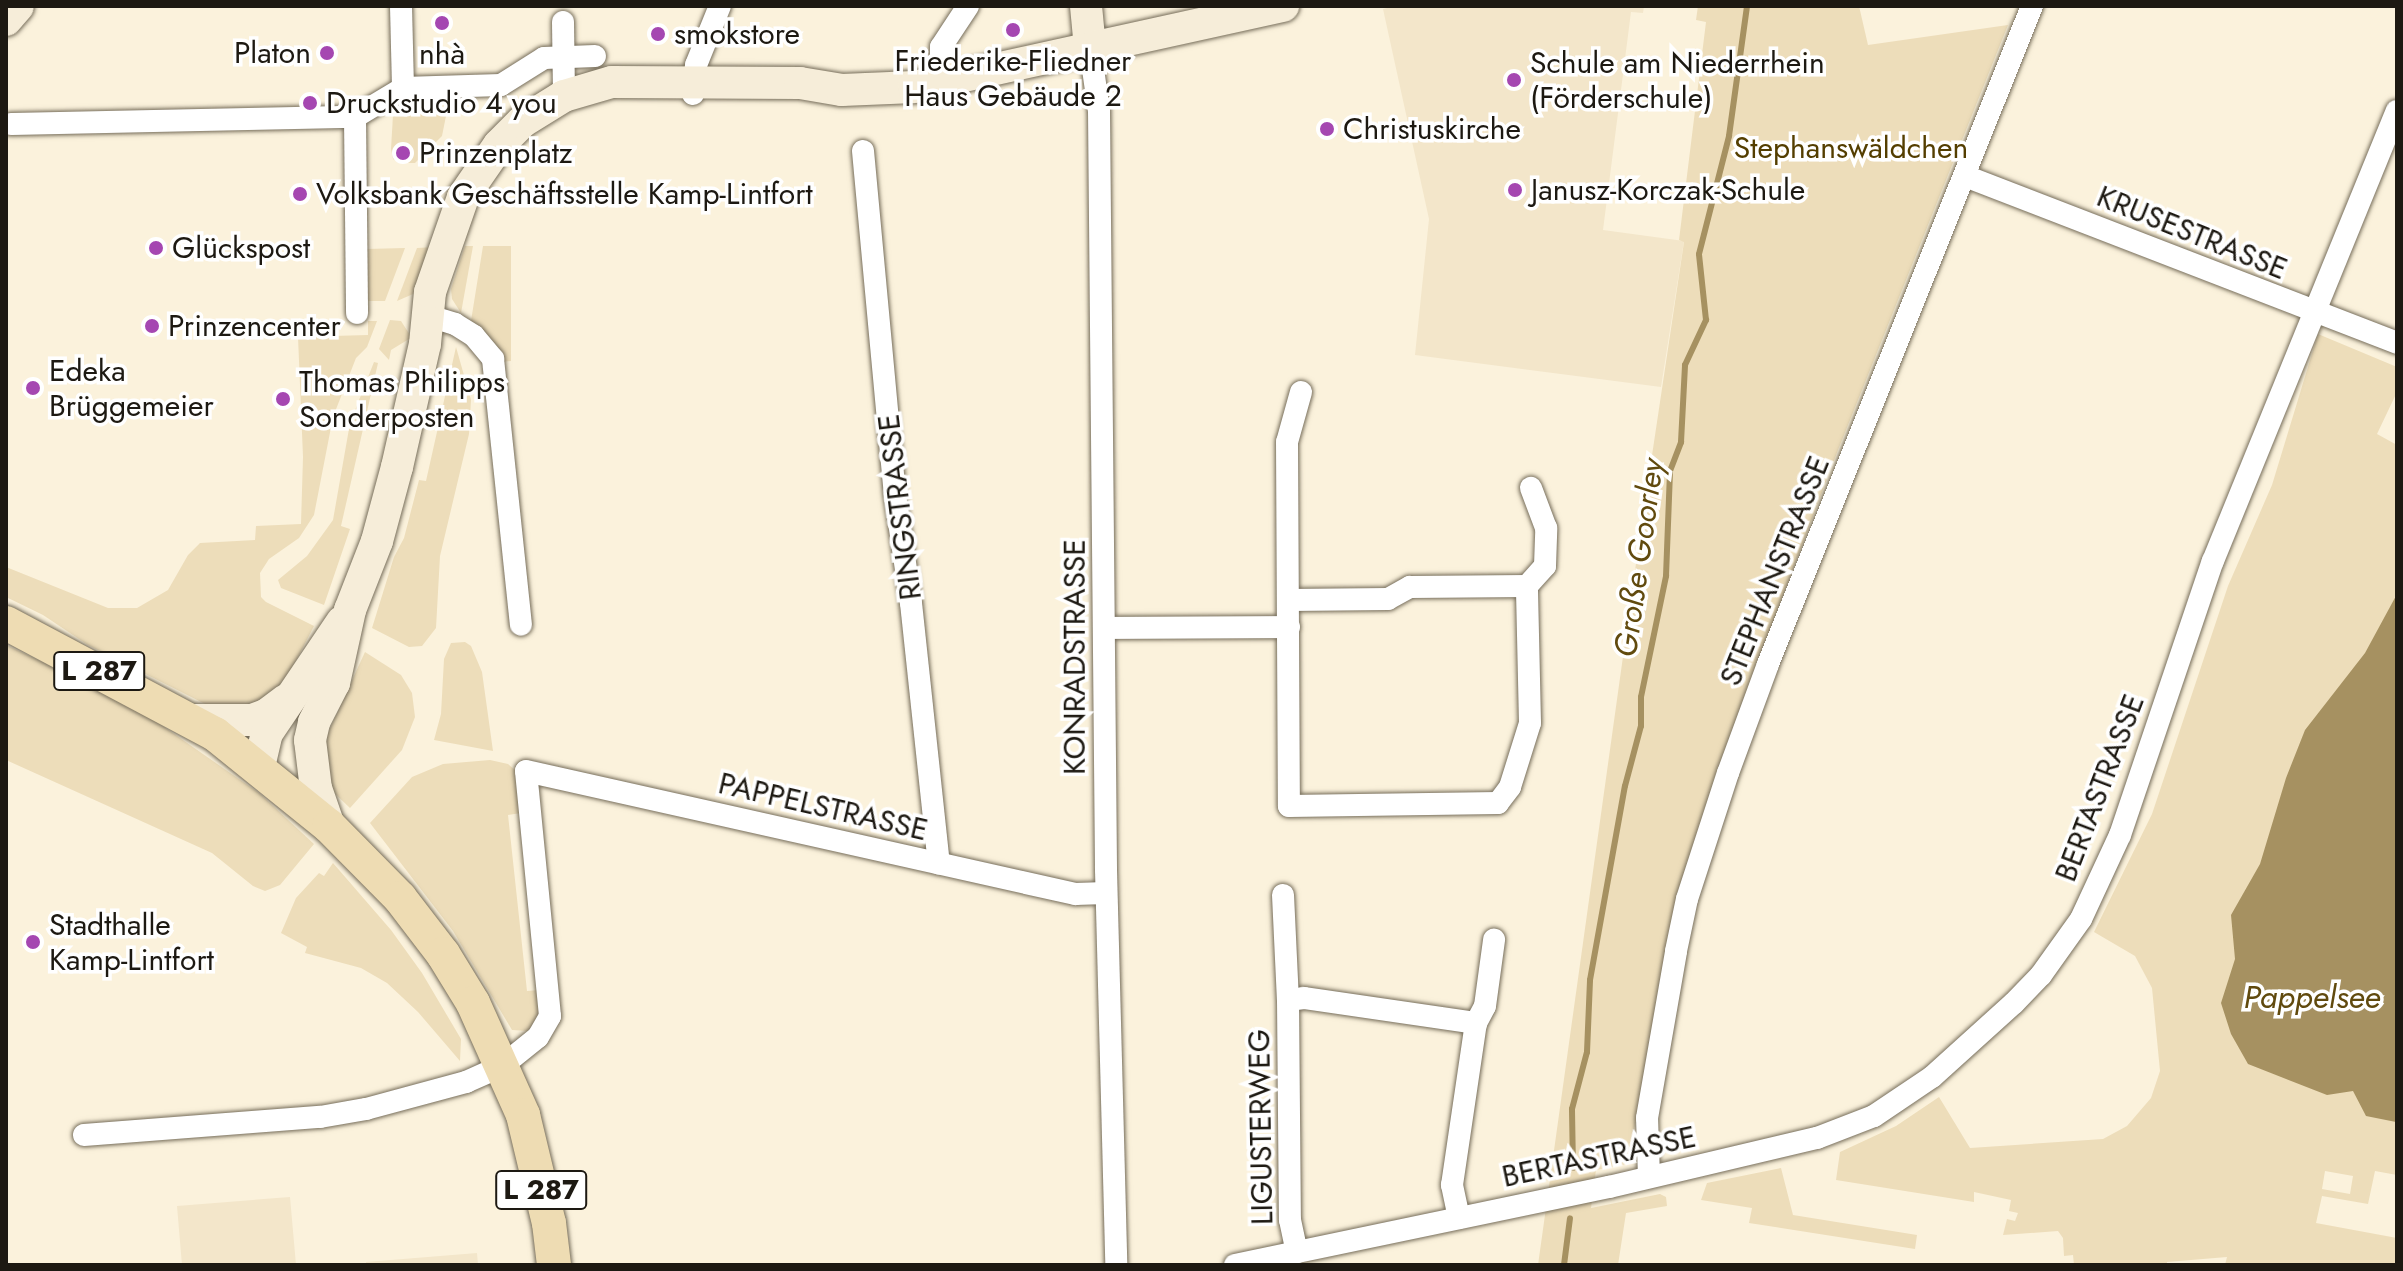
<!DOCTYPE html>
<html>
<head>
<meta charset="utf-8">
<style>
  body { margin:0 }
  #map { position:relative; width:2403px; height:1271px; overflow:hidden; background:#fbf2dc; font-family:Jost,sans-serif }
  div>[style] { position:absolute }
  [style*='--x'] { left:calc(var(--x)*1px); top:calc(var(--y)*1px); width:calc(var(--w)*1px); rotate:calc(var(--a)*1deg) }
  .built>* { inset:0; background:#f3e6ca }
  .green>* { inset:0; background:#edddba }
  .water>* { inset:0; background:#a69161 }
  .stream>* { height:6px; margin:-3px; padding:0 3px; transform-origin:3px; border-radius:3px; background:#a69161 }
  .roads { filter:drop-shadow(0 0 2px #766d5a) drop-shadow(0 0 2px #766d5a) }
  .street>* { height:22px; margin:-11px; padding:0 11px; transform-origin:11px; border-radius:11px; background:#fff }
  .secondary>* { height:32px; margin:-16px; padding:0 16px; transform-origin:16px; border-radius:16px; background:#f6edd9 }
  .primary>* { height:34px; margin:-17px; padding:0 17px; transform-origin:17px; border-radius:17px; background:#eedcb3 }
  .dots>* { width:22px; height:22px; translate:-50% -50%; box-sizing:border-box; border:4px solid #fff; border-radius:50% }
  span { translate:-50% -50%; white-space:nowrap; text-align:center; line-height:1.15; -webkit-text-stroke:7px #fff; paint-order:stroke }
  .shield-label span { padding:2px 6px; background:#fff; border:2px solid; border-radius:6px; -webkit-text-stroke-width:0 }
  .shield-label { font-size:28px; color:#1d1912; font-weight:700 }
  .poi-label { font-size:30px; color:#1d1912 }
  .left { translate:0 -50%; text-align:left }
  .right { translate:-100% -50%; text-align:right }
  .park-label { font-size:30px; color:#543e00 }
  .street-label { font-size:30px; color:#1d1912 }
  .water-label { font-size:32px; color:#614a0e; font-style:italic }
  .frame { position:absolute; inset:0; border:8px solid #1d1912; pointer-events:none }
</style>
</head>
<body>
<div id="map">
  <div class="built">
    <i style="clip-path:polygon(1395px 6px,1644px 6px,1643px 13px,1631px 12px,1603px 230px,1684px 241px,1661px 387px,1415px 355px,1429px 219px,1383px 9px)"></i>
    <i style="clip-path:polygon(290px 1197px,296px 1265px,182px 1265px,177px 1206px)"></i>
    <i style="clip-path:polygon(477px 1253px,478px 1265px,366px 1265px,366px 1262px)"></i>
  </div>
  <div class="green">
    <i style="clip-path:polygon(1698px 6px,1859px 6px,1868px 45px,2008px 25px,1838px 450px,1716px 773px,1685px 877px,1627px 1164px,1596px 1170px,1591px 1208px,1660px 1194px,1666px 1197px,1667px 1206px,1626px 1213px,1618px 1265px,1538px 1265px,1639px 542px,1684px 242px,1679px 240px,1706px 22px,1696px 20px)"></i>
    <i style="clip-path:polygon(429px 99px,437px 101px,446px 116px,442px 136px,415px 163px,399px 163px,393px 159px,391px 149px,393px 115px,408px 103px)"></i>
    <i style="clip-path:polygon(465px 246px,473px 246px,461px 313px,452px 299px,451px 289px)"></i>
    <i style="clip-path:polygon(483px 246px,511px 246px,511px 361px,501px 362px,495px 345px,471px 321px)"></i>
    <i style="clip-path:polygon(435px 247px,420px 291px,397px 301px,417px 248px)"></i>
    <i style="clip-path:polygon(405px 248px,385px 301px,367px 301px,366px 249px)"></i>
    <i style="clip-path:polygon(390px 320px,401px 321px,410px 335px,409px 339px,391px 350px,389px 360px,379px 349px)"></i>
    <i style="clip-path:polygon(368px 321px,377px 321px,367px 347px,356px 358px,333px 417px,314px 515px,299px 538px,269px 559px,260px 573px,261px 597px,266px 602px,314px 626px,283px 686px,261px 707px,217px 710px,88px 645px,43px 615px,6px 597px,6px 567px,108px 608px,137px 608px,168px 590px,188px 555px,200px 543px,255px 540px,256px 526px,301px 524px,303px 457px,298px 337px,368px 335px)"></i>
    <i style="clip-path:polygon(evenodd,2318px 334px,2397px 367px,2397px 392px,2377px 434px,2397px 445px,2397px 1175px,2375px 1171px,2368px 1204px,2322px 1196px,2316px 1223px,2397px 1238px,2397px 1265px,2225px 1265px,2227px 1257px,2167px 1262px,2167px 1265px,2074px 1265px,2073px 1255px,2064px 1256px,2063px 1238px,2058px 1231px,2003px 1235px,2007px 1219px,2015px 1221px,2018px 1213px,2009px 1211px,2011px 1200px,1974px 1192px,1974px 1202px,1836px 1180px,1840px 1152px,1896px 1126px,1939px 1097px,1970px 1148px,2103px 1139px,2127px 1126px,2151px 1098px,2160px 1071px,2152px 988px,2135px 956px,2094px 932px,2152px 814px,2228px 586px,2272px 485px,2318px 334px,2325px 1171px,2353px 1176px,2350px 1194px,2322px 1189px,2325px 1171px)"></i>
    <i style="clip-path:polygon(456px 347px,471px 400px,469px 434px,440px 556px,436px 628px,422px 646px,409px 647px,372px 628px,394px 557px,404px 538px,419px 480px,426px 481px)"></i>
    <i style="clip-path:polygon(374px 362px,378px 363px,341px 526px,350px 529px,324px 605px,281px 588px,278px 580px,307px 556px,333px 520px,350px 423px)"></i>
    <i style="clip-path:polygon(465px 642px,471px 646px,482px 672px,493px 751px,434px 740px,441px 714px,444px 659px,451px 643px)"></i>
    <i style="clip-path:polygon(6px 645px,101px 689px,157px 722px,259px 793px,314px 844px,280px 885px,265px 891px,253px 886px,212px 853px,6px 760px)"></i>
    <i style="clip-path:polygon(365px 652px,401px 675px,412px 693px,415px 717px,402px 750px,350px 808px,330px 789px,322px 768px,327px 735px)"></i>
    <i style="clip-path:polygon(490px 760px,508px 764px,517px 772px,521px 813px,508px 815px,527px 991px,540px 990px,541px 1017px,529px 1031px,512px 1030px,453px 931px,370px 823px,412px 777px,443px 764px)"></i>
    <i style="clip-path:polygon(333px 863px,391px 930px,422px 973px,461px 1039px,460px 1061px,418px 1012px,387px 983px,361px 968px,305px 953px,307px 947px,281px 933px,296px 898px,319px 873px,324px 876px)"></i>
    <i style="clip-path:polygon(1781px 1168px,1793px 1215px,1917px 1235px,1915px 1249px,1749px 1223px,1752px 1208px,1701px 1200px,1707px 1183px)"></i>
  </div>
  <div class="water">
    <i style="clip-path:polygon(2397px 594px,2397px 1122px,2396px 1122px,2366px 1116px,2353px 1091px,2327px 1095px,2248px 1064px,2231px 1034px,2221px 1003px,2235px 959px,2231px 915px,2260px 864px,2286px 778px,2305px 730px,2365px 653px)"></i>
  </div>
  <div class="stream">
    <i style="--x:1573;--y:1168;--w:59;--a:-91"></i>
    <i style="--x:1572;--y:1109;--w:59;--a:-75.3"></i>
    <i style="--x:1587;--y:1052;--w:72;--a:-87.6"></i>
    <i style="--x:1590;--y:980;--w:197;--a:-79.8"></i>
    <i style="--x:1625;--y:786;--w:62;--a:-75.1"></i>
    <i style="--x:1641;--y:726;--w:29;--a:-90"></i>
    <i style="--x:1641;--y:697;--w:124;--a:-78.3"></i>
    <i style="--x:1666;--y:576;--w:105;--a:-87.8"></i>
    <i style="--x:1670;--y:471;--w:31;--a:-69"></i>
    <i style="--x:1681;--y:442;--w:77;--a:-87"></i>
    <i style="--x:1685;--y:365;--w:50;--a:-65"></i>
    <i style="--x:1706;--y:320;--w:66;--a:-96.1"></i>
    <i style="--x:1699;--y:254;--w:122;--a:-75.7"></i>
    <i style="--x:1729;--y:136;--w:131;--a:-82.1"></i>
    <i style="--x:1564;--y:1265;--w:47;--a:-82.7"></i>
  </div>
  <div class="roads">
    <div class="street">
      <i style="--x:401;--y:6;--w:82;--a:88.6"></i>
      <i style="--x:563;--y:22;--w:74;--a:89.2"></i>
      <i style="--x:1090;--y:48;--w:64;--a:81.9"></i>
      <i style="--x:1099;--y:111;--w:759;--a:89.47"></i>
      <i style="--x:1106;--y:870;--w:395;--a:88.5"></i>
      <i style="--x:941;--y:82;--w:35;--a:-90"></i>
      <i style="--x:941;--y:47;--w:49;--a:-56.6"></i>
      <i style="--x:693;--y:94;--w:29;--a:-84"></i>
      <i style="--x:696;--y:65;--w:64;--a:-67.9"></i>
      <i style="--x:355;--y:117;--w:196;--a:89.4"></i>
      <i style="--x:11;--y:124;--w:344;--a:-1.2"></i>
      <i style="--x:355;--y:117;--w:56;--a:-31.1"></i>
      <i style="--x:403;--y:88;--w:98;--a:-1.8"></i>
      <i style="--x:501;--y:85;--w:51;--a:-32.1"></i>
      <i style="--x:544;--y:58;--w:51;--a:-2.2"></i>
      <i style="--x:863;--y:151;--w:345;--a:84.7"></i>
      <i style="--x:895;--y:495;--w:109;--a:81.6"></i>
      <i style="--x:911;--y:603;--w:262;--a:83.9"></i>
      <i style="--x:1965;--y:176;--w:463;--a:21.1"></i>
      <i style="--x:429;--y:316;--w:27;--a:17"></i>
      <i style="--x:455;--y:324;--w:22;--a:32"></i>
      <i style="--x:474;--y:336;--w:30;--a:50"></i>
      <i style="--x:493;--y:359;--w:267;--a:84"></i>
      <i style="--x:1301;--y:392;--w:52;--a:105.6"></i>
      <i style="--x:1287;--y:442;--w:364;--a:89.7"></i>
      <i style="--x:1289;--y:806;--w:209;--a:-0.8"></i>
      <i style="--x:1498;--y:803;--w:20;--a:-53"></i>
      <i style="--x:1510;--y:787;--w:67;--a:-72.6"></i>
      <i style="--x:1530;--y:723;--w:137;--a:-91.3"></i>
      <i style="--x:1289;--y:600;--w:99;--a:-0.6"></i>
      <i style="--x:1388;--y:599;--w:25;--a:-29"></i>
      <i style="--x:1410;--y:587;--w:117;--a:-0.5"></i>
      <i style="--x:1527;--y:586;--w:27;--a:-48"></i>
      <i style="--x:1545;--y:566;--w:38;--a:-88"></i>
      <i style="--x:1546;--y:528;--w:43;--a:-110.6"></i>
      <i style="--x:1106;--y:628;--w:183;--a:-0.3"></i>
      <i style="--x:1283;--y:895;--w:105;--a:87.3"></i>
      <i style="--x:1288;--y:1000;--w:220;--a:89.5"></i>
      <i style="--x:1290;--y:1220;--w:33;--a:78"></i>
      <i style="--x:1288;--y:1000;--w:16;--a:-7"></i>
      <i style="--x:1304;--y:998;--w:174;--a:8.3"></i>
      <i style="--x:84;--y:1135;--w:237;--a:-4.4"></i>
      <i style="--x:320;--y:1117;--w:47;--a:-9.9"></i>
      <i style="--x:366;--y:1109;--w:104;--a:-15.1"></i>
      <i style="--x:466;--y:1082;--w:39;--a:-24"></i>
      <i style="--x:502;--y:1066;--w:46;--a:-38.9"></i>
      <i style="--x:538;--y:1037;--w:24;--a:-60"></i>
      <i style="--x:550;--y:1016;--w:246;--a:-95.6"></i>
      <i style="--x:526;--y:771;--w:563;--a:12.63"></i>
      <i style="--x:1075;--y:894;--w:31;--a:-2"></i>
      <i style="--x:1649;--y:1177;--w:59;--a:-91.9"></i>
      <i style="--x:1647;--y:1118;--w:169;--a:-80.1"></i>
      <i style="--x:1676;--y:951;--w:53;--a:-78.1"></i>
      <i style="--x:1687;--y:899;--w:133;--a:-72"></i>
      <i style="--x:1728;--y:773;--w:116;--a:-69.8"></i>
      <i style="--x:1768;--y:664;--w:709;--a:-68.14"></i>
      <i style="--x:1459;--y:1218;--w:34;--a:-102"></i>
      <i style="--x:1452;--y:1185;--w:164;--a:-81.6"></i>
      <i style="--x:1476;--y:1023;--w:19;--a:-62"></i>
      <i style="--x:1485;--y:1006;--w:67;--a:-82.2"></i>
      <i style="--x:1235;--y:1265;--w:382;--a:-11.8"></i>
      <i style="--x:1609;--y:1187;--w:214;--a:-13.3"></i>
      <i style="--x:1817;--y:1138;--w:61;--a:-21.1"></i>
      <i style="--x:1874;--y:1116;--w:70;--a:-33.9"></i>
      <i style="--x:1932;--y:1077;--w:110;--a:-42.1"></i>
      <i style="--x:2014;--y:1003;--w:39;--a:-46"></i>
      <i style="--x:2041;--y:975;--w:69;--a:-54.5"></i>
      <i style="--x:2081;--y:919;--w:93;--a:-65.1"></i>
      <i style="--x:2120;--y:835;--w:289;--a:-71.3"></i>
      <i style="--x:2213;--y:561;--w:486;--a:-67.8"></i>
    </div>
    <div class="secondary">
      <i style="--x:1086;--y:6;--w:42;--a:84.6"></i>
      <i style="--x:6;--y:20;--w:18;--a:-49"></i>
      <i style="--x:192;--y:720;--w:60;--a:0"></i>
      <i style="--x:252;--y:720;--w:15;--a:-20"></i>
      <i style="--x:266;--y:715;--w:25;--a:-37"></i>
      <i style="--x:259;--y:767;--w:35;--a:-77"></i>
      <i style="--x:267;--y:733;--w:134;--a:-56"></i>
      <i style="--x:329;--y:826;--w:39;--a:-109"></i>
      <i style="--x:316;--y:789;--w:49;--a:-97"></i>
      <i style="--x:310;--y:740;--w:18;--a:-77"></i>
      <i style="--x:314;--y:722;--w:44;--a:-62.9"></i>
      <i style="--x:334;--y:683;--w:75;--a:-77.6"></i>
      <i style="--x:350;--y:610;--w:74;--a:-68.6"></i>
      <i style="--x:377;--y:541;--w:77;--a:-74.9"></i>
      <i style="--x:397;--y:467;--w:126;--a:-77.2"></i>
      <i style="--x:425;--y:344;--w:52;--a:-84.5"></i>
      <i style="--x:430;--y:292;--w:101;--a:-70.8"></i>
      <i style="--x:463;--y:197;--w:63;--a:-55.3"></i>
      <i style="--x:499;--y:145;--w:33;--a:-45"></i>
      <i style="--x:522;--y:122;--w:49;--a:-31.8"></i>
      <i style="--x:564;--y:96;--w:50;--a:-16.3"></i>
      <i style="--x:612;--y:82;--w:188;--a:0.3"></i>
      <i style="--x:800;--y:83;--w:43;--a:9.5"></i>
      <i style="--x:842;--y:90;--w:72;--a:-2.4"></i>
      <i style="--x:914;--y:87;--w:378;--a:-12.4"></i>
    </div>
    <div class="primary">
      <i style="--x:6;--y:623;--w:237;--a:28"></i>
      <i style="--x:215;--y:734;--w:146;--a:38.9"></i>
      <i style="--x:329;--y:826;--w:101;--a:45.4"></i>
      <i style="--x:400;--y:898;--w:71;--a:52.5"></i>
      <i style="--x:443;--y:954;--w:57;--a:58.5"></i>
      <i style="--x:473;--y:1003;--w:123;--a:65.9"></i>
      <i style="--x:523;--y:1115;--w:111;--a:76.5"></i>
      <i style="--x:549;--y:1223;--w:42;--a:83.2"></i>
    </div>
  </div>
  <div class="dots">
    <i style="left:442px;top:23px;background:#a547b1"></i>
    <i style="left:1013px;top:30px;background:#a547b1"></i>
    <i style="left:658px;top:34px;background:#a547b1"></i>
    <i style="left:327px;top:53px;background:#a547b1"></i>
    <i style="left:1514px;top:80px;background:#a547b1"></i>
    <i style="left:310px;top:103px;background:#a547b1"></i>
    <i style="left:1327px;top:129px;background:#a547b1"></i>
    <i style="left:403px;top:153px;background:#a547b1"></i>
    <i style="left:1515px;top:190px;background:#a547b1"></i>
    <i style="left:300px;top:194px;background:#a547b1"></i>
    <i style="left:156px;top:248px;background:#a547b1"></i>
    <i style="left:152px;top:326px;background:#a547b1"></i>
    <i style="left:33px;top:388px;background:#a547b1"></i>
    <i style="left:283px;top:399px;background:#a547b1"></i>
    <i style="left:33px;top:942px;background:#a547b1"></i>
  </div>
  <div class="shield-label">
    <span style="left:99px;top:671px">L 287</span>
    <span style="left:541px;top:1190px">L 287</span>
  </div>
  <div class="poi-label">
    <span class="left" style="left:674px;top:34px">smokstore</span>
    <span class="right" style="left:311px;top:53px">Platon</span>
    <span style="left:442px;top:54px">nhà</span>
    <span style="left:1013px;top:78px">Friederike-Fliedner<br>Haus Gebäude 2</span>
    <span class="left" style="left:1530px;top:80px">Schule am Niederrhein<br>(Förderschule)</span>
    <span class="left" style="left:326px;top:103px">Druckstudio 4 you</span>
    <span class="left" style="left:1343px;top:129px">Christuskirche</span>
    <span class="left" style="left:419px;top:153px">Prinzenplatz</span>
    <span class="left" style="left:1531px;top:190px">Janusz-Korczak-Schule</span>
    <span class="left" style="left:316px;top:194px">Volksbank Geschäftsstelle Kamp-Lintfort</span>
    <span class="left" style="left:172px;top:248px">Glückspost</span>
    <span class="left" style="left:168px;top:326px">Prinzencenter</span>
    <span class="left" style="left:49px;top:388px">Edeka<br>Brüggemeier</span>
    <span class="left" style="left:299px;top:399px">Thomas Philipps<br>Sonderposten</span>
    <span class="left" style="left:49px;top:942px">Stadthalle<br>Kamp-Lintfort</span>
  </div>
  <div class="park-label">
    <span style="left:1851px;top:148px">Stephanswäldchen</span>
  </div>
  <div class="street-label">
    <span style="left:2192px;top:233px;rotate:22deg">KRUSESTRASSE</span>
    <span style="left:900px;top:507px;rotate:-97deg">RINGSTRASSE</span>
    <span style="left:1775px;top:571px;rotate:-68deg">STEPHANSTRASSE</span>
    <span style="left:1075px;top:657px;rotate:-90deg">KONRADSTRASSE</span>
    <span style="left:2100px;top:788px;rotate:-69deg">BERTASTRASSE</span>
    <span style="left:823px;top:807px;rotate:13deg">PAPPELSTRASSE</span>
    <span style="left:1261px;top:1127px;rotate:-91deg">LIGUSTERWEG</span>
    <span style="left:1599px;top:1157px;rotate:-12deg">BERTASTRASSE</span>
  </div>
  <div class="water-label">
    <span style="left:1639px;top:558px;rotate:-82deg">Große Goorley</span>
    <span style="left:2312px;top:997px">Pappelsee</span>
  </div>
  <div class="frame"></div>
</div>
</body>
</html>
